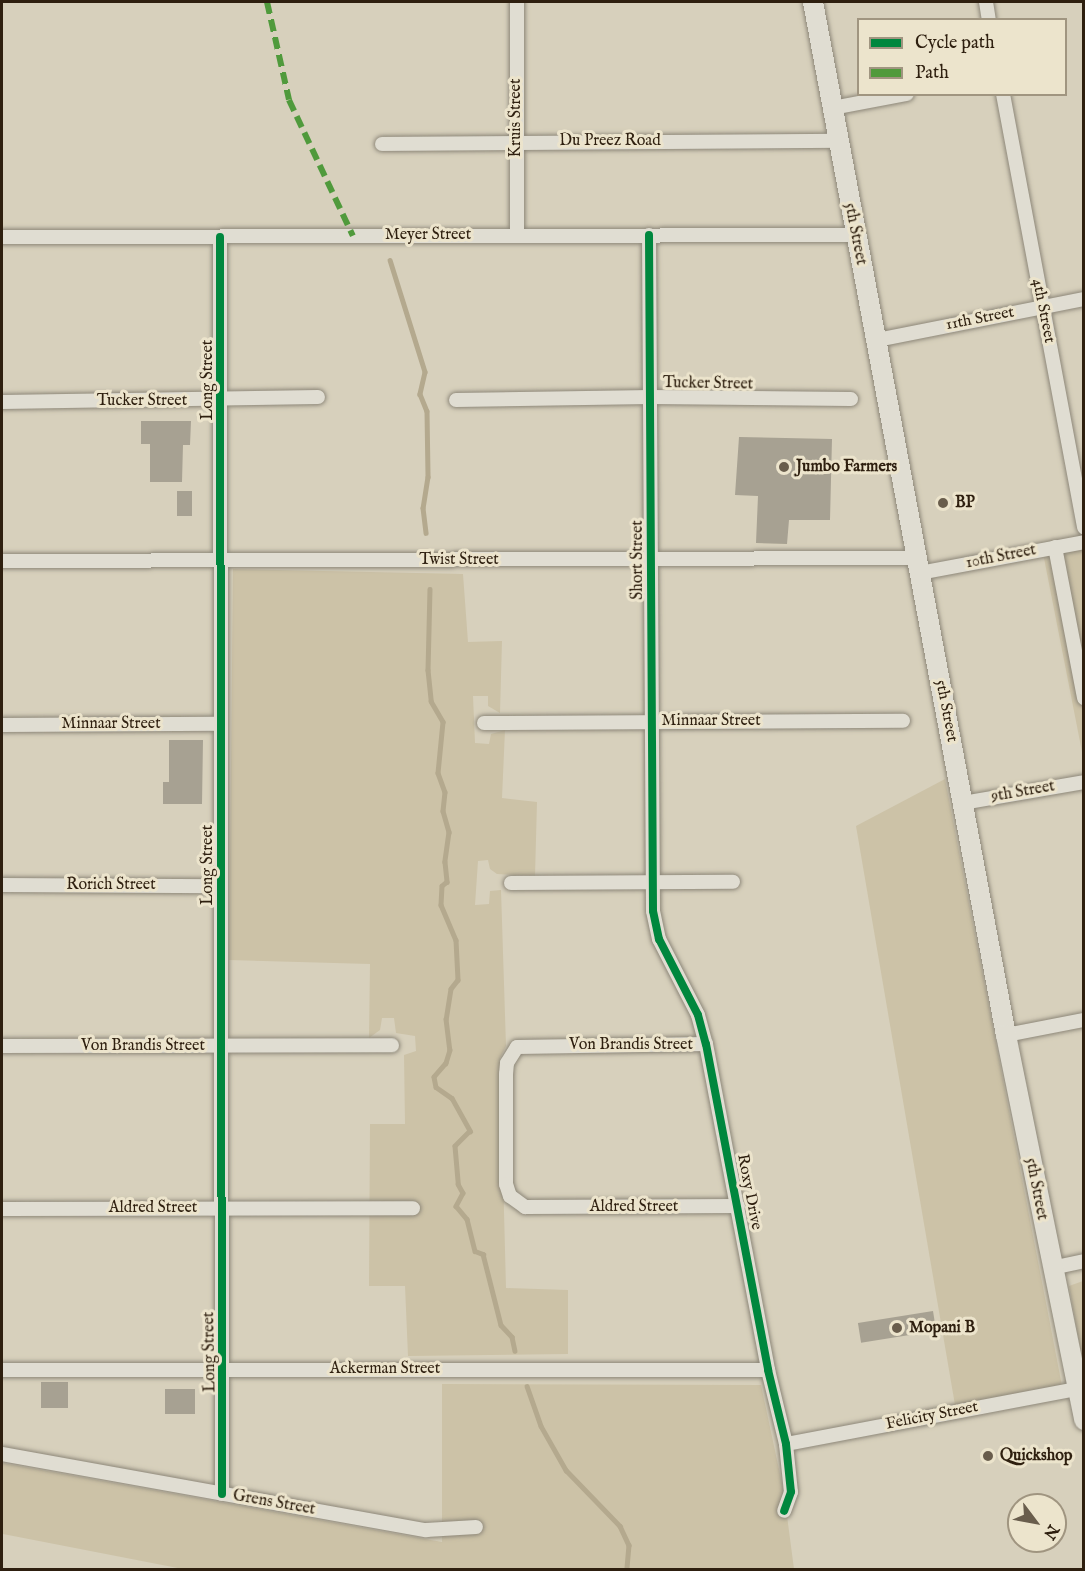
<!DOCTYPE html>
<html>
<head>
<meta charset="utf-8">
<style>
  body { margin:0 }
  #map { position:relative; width:1085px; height:1571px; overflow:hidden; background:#d7d0bc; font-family:"IM FELL English",serif }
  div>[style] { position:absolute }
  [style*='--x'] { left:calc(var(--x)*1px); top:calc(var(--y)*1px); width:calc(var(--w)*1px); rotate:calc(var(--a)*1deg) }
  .green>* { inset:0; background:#ccc2a7 }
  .stream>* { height:4.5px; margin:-2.25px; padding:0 2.25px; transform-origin:2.25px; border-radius:2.25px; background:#b4a98e }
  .building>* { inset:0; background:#a7a192; transform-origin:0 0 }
  .roads { filter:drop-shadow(0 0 2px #8d8779) drop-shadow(0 0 2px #8d8779) }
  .street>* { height:14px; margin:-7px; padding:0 7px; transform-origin:7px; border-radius:7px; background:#e0ddd2 }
  .secondary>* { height:20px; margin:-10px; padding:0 10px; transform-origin:10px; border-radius:10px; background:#e0ddd2 }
  .quiet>* { height:6px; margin-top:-3px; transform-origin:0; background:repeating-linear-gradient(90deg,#509a3c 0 12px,transparent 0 18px) }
  .cycleway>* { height:8px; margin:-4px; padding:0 4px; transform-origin:4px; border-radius:4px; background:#00873e }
  .dots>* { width:16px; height:16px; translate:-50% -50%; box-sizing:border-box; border:3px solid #ece4cc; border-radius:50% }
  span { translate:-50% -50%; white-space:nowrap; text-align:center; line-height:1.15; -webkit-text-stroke:6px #ece4cc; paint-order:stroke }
  .street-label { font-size:16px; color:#2e1f0f }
  .poi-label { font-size:16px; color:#2e1f0f; font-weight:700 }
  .left { translate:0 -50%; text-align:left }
  .frame { position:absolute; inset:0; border:3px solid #2e1f0f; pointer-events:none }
  .legend { position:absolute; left:857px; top:18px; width:210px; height:78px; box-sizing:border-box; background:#ece4cc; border:2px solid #a09580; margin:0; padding:8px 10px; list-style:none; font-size:18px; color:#2e1f0f }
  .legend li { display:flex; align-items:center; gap:12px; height:30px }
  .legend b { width:30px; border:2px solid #a09580 }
  .north { position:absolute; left:1007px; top:1493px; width:60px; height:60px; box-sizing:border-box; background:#ece4cc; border:2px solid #a09580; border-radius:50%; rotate:122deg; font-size:16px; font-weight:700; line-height:24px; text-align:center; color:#2e1f0f }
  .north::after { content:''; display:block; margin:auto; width:21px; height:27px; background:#695d4c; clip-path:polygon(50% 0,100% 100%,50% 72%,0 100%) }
</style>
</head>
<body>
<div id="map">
  <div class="green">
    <i style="clip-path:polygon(1083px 535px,1083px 757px,1041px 543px)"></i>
    <i style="clip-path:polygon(233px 569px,463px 574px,468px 642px,502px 641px,500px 713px,488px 706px,488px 696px,473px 696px,475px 743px,489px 744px,491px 734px,505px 730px,502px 798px,537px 802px,535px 876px,497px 874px,490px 869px,488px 860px,478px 861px,475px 905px,489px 904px,490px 891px,501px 890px,506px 1046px,500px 1058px,506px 1288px,568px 1290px,568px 1354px,408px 1356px,405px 1286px,369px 1286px,370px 1124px,405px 1124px,404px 1055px,416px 1051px,415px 1036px,396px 1033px,394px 1018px,382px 1018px,380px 1030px,369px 1038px,370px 964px,229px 960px)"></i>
    <i style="clip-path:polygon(945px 779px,1062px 1386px,955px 1405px,856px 826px)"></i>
    <i style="clip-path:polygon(1083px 1281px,1084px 1281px,1083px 1364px,1069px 1286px)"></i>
    <i style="clip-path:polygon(442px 1384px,761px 1385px,784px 1493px,794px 1569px,188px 1570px,3px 1534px,2px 1538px,2px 1463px,442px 1542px)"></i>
  </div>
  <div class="stream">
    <i style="--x:390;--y:260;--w:117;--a:72.6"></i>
    <i style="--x:425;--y:372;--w:23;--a:103"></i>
    <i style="--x:420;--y:394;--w:18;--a:68"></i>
    <i style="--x:427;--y:411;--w:66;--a:89.1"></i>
    <i style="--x:428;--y:477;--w:31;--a:99"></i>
    <i style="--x:423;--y:508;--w:25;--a:83"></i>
    <i style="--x:430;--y:589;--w:81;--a:91.4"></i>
    <i style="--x:428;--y:670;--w:31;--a:84"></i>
    <i style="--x:431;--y:701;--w:24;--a:60"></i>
    <i style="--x:443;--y:722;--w:51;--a:95.6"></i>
    <i style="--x:438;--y:773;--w:20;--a:70"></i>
    <i style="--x:445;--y:792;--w:19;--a:96"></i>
    <i style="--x:443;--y:811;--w:22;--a:74"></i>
    <i style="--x:449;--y:832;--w:30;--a:98"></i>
    <i style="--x:445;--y:862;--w:20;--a:84"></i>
    <i style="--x:447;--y:882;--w:6;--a:141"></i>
    <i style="--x:442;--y:886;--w:19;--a:93"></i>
    <i style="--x:441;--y:905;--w:38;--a:67"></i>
    <i style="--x:456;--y:940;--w:40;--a:87.1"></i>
    <i style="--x:458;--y:980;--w:11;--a:128"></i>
    <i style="--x:451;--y:989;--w:30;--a:99"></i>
    <i style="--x:446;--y:1019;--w:31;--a:83"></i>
    <i style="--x:450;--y:1050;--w:14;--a:107"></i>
    <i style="--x:446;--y:1063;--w:18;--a:131"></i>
    <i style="--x:434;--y:1077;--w:10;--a:79"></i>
    <i style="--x:436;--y:1087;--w:19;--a:35"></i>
    <i style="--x:452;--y:1098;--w:38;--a:61"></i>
    <i style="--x:470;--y:1131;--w:21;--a:135"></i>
    <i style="--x:455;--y:1146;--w:38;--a:85"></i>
    <i style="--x:458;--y:1184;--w:10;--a:61"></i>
    <i style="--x:463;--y:1193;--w:15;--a:118"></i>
    <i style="--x:456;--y:1206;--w:17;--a:50"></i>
    <i style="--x:467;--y:1219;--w:33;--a:76"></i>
    <i style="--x:475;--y:1251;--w:9;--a:21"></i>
    <i style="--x:483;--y:1254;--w:73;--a:75.8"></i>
    <i style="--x:501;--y:1325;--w:16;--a:47"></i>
    <i style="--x:512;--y:1337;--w:14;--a:78"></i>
    <i style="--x:527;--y:1386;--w:42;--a:70.7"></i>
    <i style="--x:541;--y:1426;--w:51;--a:60.4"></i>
    <i style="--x:566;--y:1470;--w:78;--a:46"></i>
    <i style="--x:620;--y:1526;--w:21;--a:65"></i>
    <i style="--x:629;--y:1545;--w:25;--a:95"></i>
  </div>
  <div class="building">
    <i style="clip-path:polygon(141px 421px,191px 421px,190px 445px,183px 445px,182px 482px,150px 482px,150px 444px,141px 444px)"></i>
    <i style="clip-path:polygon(739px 437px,832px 439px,830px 520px,789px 520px,787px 544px,756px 543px,758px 496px,735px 495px)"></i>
    <i style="left:177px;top:491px;width:15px;height:25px"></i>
    <i style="clip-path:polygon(169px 740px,203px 740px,202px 804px,163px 804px,163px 782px,169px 782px)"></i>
    <i style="left:933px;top:1311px;width:20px;height:76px;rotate:81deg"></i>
    <i style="left:41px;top:1382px;width:27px;height:26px"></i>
    <i style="left:165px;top:1389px;width:30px;height:25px"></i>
  </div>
  <div class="roads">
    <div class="street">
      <i style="--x:986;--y:2;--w:18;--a:81"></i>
      <i style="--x:1003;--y:94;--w:441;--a:79.4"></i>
      <i style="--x:832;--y:108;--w:76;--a:-10.6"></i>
      <i style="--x:382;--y:144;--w:456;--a:-0.4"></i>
      <i style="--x:517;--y:235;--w:233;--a:-90"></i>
      <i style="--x:649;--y:235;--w:676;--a:89.66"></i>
      <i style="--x:653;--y:911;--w:29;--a:78"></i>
      <i style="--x:659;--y:939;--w:85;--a:62.8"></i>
      <i style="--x:698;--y:1015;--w:30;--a:75"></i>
      <i style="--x:706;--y:1044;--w:332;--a:79.2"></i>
      <i style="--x:768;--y:1370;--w:76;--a:76.3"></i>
      <i style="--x:786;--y:1444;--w:48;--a:84.1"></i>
      <i style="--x:791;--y:1492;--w:20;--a:110"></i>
      <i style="--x:2;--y:237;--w:853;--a:-0.13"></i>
      <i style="--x:220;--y:237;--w:1257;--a:89.91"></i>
      <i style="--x:877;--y:340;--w:211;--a:-11.2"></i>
      <i style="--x:456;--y:400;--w:195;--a:-0.9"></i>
      <i style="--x:651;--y:397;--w:200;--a:0.6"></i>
      <i style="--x:2;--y:402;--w:316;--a:-0.9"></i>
      <i style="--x:1055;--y:547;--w:154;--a:79.1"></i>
      <i style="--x:2;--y:561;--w:914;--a:-0.19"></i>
      <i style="--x:919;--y:573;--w:168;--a:-10.6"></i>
      <i style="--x:484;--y:723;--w:419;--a:-0.3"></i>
      <i style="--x:2;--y:725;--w:218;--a:-0.3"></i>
      <i style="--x:963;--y:803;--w:123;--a:-9.8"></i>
      <i style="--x:511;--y:883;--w:222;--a:-0.3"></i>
      <i style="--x:2;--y:885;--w:219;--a:0.3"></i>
      <i style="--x:1006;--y:1035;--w:79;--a:-10.9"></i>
      <i style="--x:706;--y:1044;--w:189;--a:179.1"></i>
      <i style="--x:517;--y:1047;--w:19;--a:122"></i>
      <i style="--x:507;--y:1063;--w:11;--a:95"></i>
      <i style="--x:506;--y:1074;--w:110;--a:90"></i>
      <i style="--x:506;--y:1184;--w:13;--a:72"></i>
      <i style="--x:510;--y:1196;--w:19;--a:36"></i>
      <i style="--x:525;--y:1207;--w:213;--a:-0.3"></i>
      <i style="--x:2;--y:1046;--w:390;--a:-0.1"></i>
      <i style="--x:2;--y:1209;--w:411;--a:-0.1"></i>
      <i style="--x:1052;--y:1268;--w:33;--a:-12"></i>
      <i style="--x:2;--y:1370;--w:766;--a:0"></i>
      <i style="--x:786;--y:1444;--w:296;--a:-10.7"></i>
      <i style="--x:2;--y:1454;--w:431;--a:10.2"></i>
      <i style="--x:426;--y:1530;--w:50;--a:-3.4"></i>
    </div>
    <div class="secondary">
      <i style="--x:813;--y:2;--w:1051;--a:79.42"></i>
      <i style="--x:1006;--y:1035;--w:393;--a:78.5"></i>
    </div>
  </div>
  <div class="quiet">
    <i style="--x:267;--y:2;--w:100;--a:77.3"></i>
    <i style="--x:289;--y:100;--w:150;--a:64.8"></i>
  </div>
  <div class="cycleway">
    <i style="--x:649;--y:235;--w:676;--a:89.66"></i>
    <i style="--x:653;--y:911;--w:29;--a:78"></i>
    <i style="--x:659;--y:939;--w:85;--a:62.8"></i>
    <i style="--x:698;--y:1015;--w:30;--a:75"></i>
    <i style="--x:706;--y:1044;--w:332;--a:79.2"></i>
    <i style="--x:768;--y:1370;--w:76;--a:76.3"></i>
    <i style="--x:786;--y:1444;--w:48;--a:84.1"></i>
    <i style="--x:791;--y:1492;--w:20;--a:110"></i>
    <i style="--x:220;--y:237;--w:1257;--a:89.91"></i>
  </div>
  <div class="dots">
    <i style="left:784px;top:467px;background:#695d4c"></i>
    <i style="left:943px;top:503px;background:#695d4c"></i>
    <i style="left:897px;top:1328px;background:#695d4c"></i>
    <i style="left:988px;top:1456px;background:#695d4c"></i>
  </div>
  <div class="street-label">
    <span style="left:516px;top:118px;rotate:-90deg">Kruis Street</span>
    <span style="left:610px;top:141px">Du Preez Road</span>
    <span style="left:855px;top:234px;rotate:79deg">5th Street</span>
    <span style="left:428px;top:235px">Meyer Street</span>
    <span style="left:1043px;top:311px;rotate:79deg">4th Street</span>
    <span style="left:980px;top:319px;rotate:-11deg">11th Street</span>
    <span style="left:208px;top:380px;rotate:-90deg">Long Street</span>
    <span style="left:708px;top:384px;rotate:1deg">Tucker Street</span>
    <span style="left:142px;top:401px">Tucker Street</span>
    <span style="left:1001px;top:557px;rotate:-11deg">10th Street</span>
    <span style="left:459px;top:560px">Twist Street</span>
    <span style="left:638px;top:560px;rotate:-90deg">Short Street</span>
    <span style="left:946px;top:711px;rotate:79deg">5th Street</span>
    <span style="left:711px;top:721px">Minnaar Street</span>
    <span style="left:111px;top:724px">Minnaar Street</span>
    <span style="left:1023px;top:792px;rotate:-10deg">9th Street</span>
    <span style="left:208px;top:865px;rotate:-90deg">Long Street</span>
    <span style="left:111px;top:885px">Rorich Street</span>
    <span style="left:631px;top:1045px">Von Brandis Street</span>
    <span style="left:143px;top:1046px">Von Brandis Street</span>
    <span style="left:1036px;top:1189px;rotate:79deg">5th Street</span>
    <span style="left:749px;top:1192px;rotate:79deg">Roxy Drive</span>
    <span style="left:634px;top:1207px">Aldred Street</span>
    <span style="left:153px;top:1208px">Aldred Street</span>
    <span style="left:210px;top:1352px;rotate:-91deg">Long Street</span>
    <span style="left:385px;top:1369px">Ackerman Street</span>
    <span style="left:932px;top:1416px;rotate:-11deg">Felicity Street</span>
    <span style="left:274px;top:1503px;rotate:10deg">Grens Street</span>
  </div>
  <div class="poi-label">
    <span class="left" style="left:796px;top:467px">Jumbo Farmers</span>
    <span class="left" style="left:955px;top:503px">BP</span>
    <span class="left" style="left:909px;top:1328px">Mopani B</span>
    <span class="left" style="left:1000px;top:1456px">Quickshop</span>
  </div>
  <div class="frame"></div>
  <ul class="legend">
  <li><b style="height:8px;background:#00873e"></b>Cycle path</li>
  <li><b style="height:8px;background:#509a3c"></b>Path</li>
  </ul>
  <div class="north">N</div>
</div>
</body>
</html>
